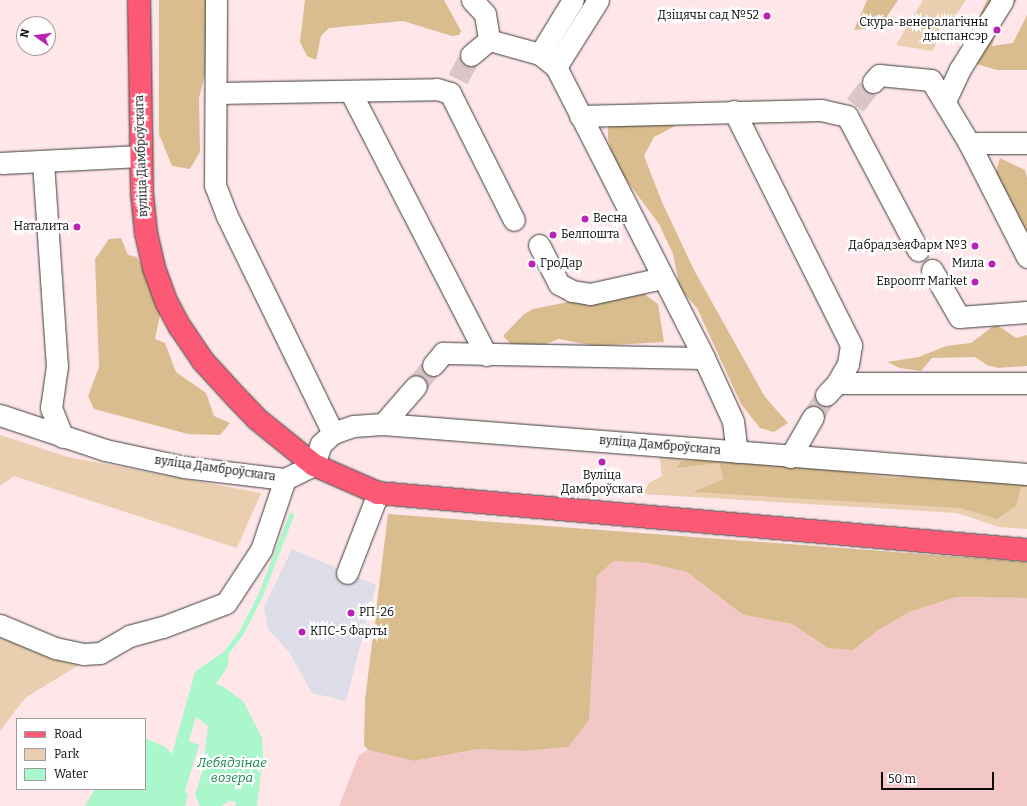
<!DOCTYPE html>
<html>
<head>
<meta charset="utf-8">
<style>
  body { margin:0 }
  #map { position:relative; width:1027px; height:806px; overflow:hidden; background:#ffe6e9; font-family:Bitter,serif }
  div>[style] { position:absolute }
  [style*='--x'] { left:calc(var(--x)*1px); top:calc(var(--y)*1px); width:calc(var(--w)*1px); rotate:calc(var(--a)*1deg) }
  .industrial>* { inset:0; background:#dcdde9 }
  .farmland>* { inset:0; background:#f4c7c7 }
  .green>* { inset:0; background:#e9cfb0 }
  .forest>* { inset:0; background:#d9bd8f }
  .water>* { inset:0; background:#aaf7cc }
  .stream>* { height:4.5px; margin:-2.25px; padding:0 2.25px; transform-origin:2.25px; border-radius:2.25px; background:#aaf7cc }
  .minor-tunnel>* { height:21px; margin-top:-10.5px; transform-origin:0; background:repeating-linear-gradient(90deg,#dac5c7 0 21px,transparent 0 31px) }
  .roads { filter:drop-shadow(0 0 1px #3c3c3c) drop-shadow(0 0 1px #3c3c3c) }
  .minor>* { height:21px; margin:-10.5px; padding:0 10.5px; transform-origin:10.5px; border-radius:10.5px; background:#fff }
  .major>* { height:22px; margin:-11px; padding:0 11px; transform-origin:11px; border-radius:11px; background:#fb5976 }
  .dots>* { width:11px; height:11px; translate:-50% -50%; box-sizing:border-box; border:2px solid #fff; border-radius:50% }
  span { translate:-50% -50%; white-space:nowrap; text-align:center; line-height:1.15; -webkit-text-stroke:4px #fff; paint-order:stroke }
  .poi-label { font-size:12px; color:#090909 }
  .right { translate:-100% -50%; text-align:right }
  .left { translate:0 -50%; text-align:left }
  .street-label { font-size:12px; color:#090909 }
  .water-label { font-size:13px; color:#13864c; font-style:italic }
  .legend { position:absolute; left:16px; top:718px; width:130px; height:72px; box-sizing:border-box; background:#fff; border:1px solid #9d9d9d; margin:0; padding:5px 7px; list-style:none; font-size:12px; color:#090909 }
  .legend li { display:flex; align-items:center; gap:8px; height:20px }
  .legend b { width:20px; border:1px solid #9d9d9d }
  .north { position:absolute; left:16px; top:16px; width:40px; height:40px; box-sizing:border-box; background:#fff; border:1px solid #9d9d9d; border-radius:50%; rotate:284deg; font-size:11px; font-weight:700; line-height:16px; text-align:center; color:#090909 }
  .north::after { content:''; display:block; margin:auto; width:14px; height:18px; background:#ba21b7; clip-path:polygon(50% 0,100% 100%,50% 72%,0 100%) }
  .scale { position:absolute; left:881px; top:772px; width:113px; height:18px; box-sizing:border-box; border:2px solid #090909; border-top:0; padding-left:5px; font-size:12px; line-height:14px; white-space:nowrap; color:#090909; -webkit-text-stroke:3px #fff; paint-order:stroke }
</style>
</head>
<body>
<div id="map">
  <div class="industrial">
    <i style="clip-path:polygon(292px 549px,376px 585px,346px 701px,312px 693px,289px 652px,268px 629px,264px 607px)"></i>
  </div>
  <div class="farmland">
    <i style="clip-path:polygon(614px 561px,647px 563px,687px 572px,743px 615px,792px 624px,828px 648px,853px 649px,877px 631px,909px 612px,957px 597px,1027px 598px,1027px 806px,339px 806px,359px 755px,368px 750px,414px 761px,478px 749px,524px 751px,568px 747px,594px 612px,597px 576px)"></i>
  </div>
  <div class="green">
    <i style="clip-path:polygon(923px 0,966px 0,932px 51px,896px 45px)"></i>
    <i style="clip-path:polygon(0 435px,68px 457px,261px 493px,237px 548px,14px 476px,0 486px)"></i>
    <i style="clip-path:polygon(659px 453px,1027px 476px,1027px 529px,999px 527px,957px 513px,643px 494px,649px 483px,662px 476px)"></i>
    <i style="clip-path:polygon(0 634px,54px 658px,79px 665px,25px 698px,0 731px)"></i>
  </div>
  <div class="forest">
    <i style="clip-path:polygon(159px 0,208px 0,208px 62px,199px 98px,200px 152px,190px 169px,172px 166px,159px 134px)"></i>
    <i style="clip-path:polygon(305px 0,444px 0,461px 31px,459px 35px,452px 36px,403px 21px,329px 28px,321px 36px,316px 60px,307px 56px,300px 42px)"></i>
    <i style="clip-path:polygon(867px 0,898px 0,880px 27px,854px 30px)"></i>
    <i style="clip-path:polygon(987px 0,1017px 0,999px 21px,992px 46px,1013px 43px,1027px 15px,1027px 70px,997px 70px,959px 59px)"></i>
    <i style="clip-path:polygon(668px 119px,675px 126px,654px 137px,644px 156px,662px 202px,694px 270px,765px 397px,788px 423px,774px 432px,760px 428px,741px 404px,697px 308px,680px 289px,673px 254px,659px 224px,615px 165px,608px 139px,608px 121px)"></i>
    <i style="clip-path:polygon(1000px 158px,1025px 170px,1027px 178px,1027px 233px,995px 175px)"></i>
    <i style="clip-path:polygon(121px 238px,128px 255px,137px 257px,157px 295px,160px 315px,155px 339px,165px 343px,176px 372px,206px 393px,214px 416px,230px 423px,220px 435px,188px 434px,94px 409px,88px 396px,99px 367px,95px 259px,109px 239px)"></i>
    <i style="clip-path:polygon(643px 293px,658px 304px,664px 342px,595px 346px,559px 339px,540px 346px,512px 345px,503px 336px,523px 315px,533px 309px,573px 301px)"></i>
    <i style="clip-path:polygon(996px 324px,1016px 338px,1027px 335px,1027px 366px,998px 368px,987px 365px,975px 357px,932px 358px,921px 371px,900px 368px,887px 362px,919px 357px,946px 346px,971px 343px)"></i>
    <i style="clip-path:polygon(703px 460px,845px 471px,887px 478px,935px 477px,1027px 482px,1027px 487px,1021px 487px,1016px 506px,997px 519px,960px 508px,693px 492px,724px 479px,719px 463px,677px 468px,681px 461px)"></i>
    <i style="clip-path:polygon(388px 514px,1027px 562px,1027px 598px,957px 597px,909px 612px,877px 631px,853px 650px,828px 648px,792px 624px,743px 615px,687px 572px,647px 563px,614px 561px,597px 576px,589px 720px,568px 747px,524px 751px,478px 749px,414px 761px,368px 750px,364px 745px,365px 700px)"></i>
  </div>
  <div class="water">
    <i style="clip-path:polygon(229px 648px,228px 666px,216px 684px,222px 686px,243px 701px,262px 738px,263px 757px,257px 806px,235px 806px,236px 802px,229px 801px,222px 806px,200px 806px,195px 795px,202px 773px,208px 726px,196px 717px,189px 741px,199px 745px,185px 791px,188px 795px,185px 806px,85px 806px,95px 789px,145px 789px,145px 738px,165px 747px,172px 754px,195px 672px)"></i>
  </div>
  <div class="stream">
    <i style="--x:226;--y:652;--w:24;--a:-52"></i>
    <i style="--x:241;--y:633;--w:39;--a:-63"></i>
    <i style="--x:259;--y:598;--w:89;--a:-68.9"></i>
  </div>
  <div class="minor-tunnel">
    <i style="--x:458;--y:79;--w:27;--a:-62"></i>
    <i style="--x:855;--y:105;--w:29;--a:-52"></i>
    <i style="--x:416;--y:386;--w:27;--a:-51"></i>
    <i style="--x:813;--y:417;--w:26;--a:-59"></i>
  </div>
  <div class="roads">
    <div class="minor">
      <i style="--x:216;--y:0;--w:185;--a:90.3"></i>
      <i style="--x:215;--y:185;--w:33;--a:69"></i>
      <i style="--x:227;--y:216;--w:242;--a:64"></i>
      <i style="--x:472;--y:0;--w:19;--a:47"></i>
      <i style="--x:485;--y:14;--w:26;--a:81"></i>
      <i style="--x:540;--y:54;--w:63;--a:-58.6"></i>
      <i style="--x:471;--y:55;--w:23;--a:-40"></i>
      <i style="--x:489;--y:40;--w:53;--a:15.4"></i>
      <i style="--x:540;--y:54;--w:21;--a:39"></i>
      <i style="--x:556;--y:67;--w:326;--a:63"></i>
      <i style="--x:704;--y:358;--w:69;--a:65.3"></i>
      <i style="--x:733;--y:421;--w:31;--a:83"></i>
      <i style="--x:556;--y:67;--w:79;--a:-57.9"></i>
      <i style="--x:873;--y:82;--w:9;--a:-49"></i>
      <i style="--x:879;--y:75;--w:52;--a:5.5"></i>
      <i style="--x:931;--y:80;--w:74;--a:58.9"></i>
      <i style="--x:969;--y:143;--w:128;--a:63"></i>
      <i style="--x:350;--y:91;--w:297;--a:62.7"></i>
      <i style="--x:216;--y:93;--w:221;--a:-1"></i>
      <i style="--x:437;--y:89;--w:14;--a:17"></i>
      <i style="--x:450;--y:93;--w:142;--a:63.3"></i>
      <i style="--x:945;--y:101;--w:35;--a:-65"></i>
      <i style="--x:960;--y:69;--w:81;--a:-58.1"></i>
      <i style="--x:734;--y:111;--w:262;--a:63.4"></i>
      <i style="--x:851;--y:345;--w:19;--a:99"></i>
      <i style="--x:848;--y:364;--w:22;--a:120"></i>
      <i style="--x:580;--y:116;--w:241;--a:-1.4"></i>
      <i style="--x:821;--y:110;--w:27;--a:13"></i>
      <i style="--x:847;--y:116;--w:152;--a:62.1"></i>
      <i style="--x:969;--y:143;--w:58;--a:0"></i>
      <i style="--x:43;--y:162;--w:204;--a:86.1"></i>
      <i style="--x:57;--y:366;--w:42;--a:98.1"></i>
      <i style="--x:51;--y:408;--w:31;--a:68"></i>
      <i style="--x:1;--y:163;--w:139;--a:-2.9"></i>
      <i style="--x:539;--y:245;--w:44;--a:62.9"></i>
      <i style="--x:559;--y:284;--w:15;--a:28"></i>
      <i style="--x:572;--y:291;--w:18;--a:9"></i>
      <i style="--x:590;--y:294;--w:74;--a:-12.5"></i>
      <i style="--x:932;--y:270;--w:54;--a:60.1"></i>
      <i style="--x:959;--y:317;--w:68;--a:-4.2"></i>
      <i style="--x:433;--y:365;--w:16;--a:-50"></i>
      <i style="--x:443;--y:353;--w:261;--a:1.1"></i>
      <i style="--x:826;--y:395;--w:16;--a:-47"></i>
      <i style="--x:837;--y:383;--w:190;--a:0"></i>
      <i style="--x:0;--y:415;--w:111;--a:18.4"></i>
      <i style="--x:105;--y:450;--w:81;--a:12.1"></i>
      <i style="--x:184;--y:467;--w:102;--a:6.8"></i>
      <i style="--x:285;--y:479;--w:32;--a:-26"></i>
      <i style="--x:314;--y:465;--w:22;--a:-72"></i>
      <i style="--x:321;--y:444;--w:16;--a:-43"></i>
      <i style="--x:333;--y:433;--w:21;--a:-19"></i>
      <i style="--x:353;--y:426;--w:30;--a:-4"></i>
      <i style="--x:383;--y:424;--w:646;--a:4.44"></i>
      <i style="--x:383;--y:424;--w:50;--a:-49"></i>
      <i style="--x:790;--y:457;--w:46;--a:-60.1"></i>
      <i style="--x:347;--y:573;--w:86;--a:-68.8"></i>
      <i style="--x:0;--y:625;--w:60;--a:22.7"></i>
      <i style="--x:55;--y:648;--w:29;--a:12"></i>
      <i style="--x:83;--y:654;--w:17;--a:-3"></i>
      <i style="--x:100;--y:653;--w:34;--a:-30"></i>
      <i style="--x:129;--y:636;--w:35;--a:-15"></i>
      <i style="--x:163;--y:627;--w:67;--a:-20.9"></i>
      <i style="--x:226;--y:603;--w:64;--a:-56.6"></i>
      <i style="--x:261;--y:550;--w:75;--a:-71.3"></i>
    </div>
    <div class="major">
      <i style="--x:139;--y:0;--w:193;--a:89.1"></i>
      <i style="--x:142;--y:193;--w:40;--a:84.3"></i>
      <i style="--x:146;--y:233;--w:36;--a:77"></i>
      <i style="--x:154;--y:268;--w:37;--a:70"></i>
      <i style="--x:167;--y:303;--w:27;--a:62"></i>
      <i style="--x:180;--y:327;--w:41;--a:55.9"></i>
      <i style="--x:203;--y:361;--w:49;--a:47.5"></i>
      <i style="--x:236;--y:397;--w:30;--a:46"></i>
      <i style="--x:257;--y:419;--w:73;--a:38.9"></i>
      <i style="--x:314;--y:465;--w:70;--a:23.6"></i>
      <i style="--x:378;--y:493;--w:651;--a:5.02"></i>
    </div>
  </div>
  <div class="dots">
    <i style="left:767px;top:16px;background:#ba21b7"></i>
    <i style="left:997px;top:30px;background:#ba21b7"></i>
    <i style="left:585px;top:219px;background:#ba21b7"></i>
    <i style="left:77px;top:227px;background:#ba21b7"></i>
    <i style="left:553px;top:235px;background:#ba21b7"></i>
    <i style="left:975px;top:246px;background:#ba21b7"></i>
    <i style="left:532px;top:264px;background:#ba21b7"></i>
    <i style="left:992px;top:264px;background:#ba21b7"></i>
    <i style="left:975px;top:282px;background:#ba21b7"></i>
    <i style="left:602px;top:462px;background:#ba21b7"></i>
    <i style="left:351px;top:613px;background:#ba21b7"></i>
    <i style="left:302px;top:632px;background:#ba21b7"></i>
  </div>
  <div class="poi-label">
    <span class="right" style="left:759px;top:16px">Дзіцячы сад №52</span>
    <span class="right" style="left:988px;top:30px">Скура-венералагічны<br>дыспансэр</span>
    <span class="left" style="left:593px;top:219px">Весна</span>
    <span class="right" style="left:69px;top:227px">Наталита</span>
    <span class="left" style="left:561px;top:235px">Белпошта</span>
    <span class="right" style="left:967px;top:246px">ДабрадзеяФарм №3</span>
    <span class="left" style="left:540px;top:264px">ГроДар</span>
    <span class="right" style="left:984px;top:264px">Мила</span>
    <span class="right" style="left:967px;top:282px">Евроопт Market</span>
    <span style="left:602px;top:483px">Вуліца<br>Дамброўскага</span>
    <span class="left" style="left:359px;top:613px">РП-26</span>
    <span class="left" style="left:310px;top:632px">КПС-5 Фарты</span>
  </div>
  <div class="street-label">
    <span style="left:142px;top:156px;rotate:-92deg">вуліца Дамброўскага</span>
    <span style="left:660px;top:446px;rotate:5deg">вуліца Дамброўскага</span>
    <span style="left:215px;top:469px;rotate:8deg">вуліца Дамброўскага</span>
  </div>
  <div class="water-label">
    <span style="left:232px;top:771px">Лебядзінае<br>возера</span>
  </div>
  <ul class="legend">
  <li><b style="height:5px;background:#fb5976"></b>Road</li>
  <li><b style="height:11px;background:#e9cfb0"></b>Park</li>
  <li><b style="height:11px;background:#aaf7cc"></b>Water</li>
  </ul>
  <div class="north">N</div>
  <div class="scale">50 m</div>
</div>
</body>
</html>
